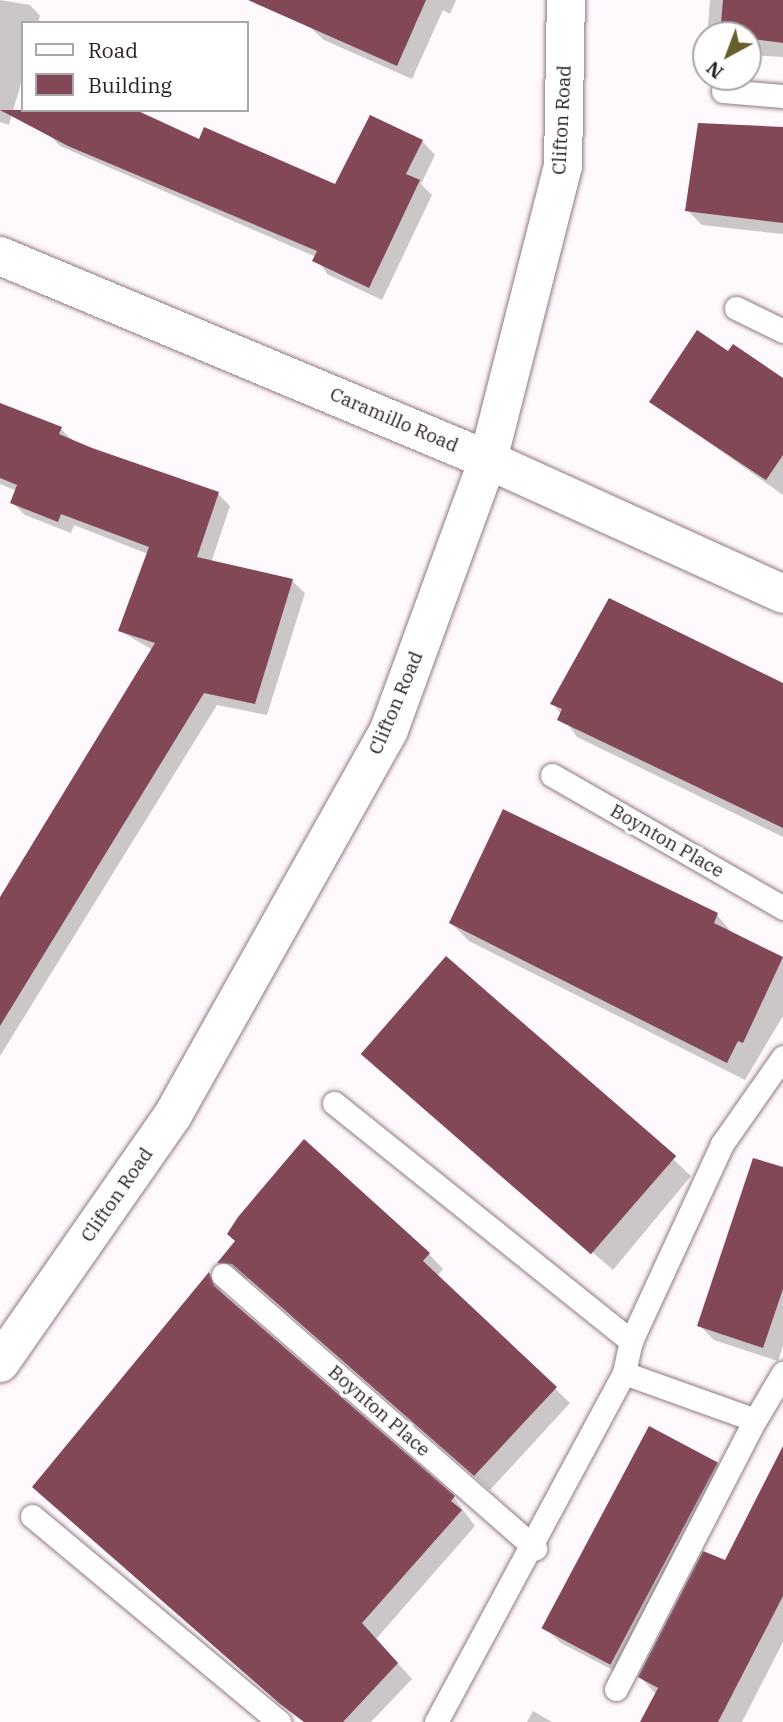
<!DOCTYPE html>
<html>
<head>
<meta charset="utf-8">
<style>
  body { margin:0 }
  #map { position:relative; width:783px; height:1722px; overflow:hidden; background:#fef9fc; font-family:"IBM Plex Serif",serif }
  div>[style] { position:absolute }
  [style*='--x'] { left:calc(var(--x)*1px); top:calc(var(--y)*1px); width:calc(var(--w)*1px); rotate:calc(var(--a)*1deg) }
  .shadow>* { inset:0; background:#0003 }
  .building>* { inset:0; background:#834855; transform-origin:0 0 }
  .roads { filter:drop-shadow(0 0 2px #8f7885) drop-shadow(0 0 2px #8f7885) }
  .service>* { height:23px; margin:-11.5px; padding:0 11.5px; transform-origin:11.5px; border-radius:11.5px; background:#fff }
  .minor>* { height:38px; margin:-19px; padding:0 19px; transform-origin:19px; border-radius:19px; background:#fff }
  .secondary>* { height:38px; margin:-19px; padding:0 19px; transform-origin:19px; border-radius:19px; background:#fff }
  span { translate:-50% -50%; white-space:nowrap; text-align:center; line-height:1.15; -webkit-text-stroke:7px #fff; paint-order:stroke }
  .street-label { font-size:19px; color:#2b2127 }
  .legend { position:absolute; left:21px; top:21px; width:228px; height:91px; box-sizing:border-box; background:#fff; border:2px solid #aaa6a9; margin:0; padding:9px 12px; list-style:none; font-size:21px; color:#2b2127 }
  .legend li { display:flex; align-items:center; gap:14px; height:35px }
  .legend b { width:35px; border:2px solid #aaa6a9 }
  .north { position:absolute; left:692px; top:21px; width:70px; height:70px; box-sizing:border-box; background:#fff; border:2px solid #aaa6a9; border-radius:50%; rotate:221deg; font-size:19px; font-weight:700; line-height:28px; text-align:center; color:#2b2127 }
  .north::after { content:''; display:block; margin:auto; width:24px; height:32px; background:#665e2b; clip-path:polygon(50% 0,100% 100%,50% 72%,0 100%) }
</style>
</head>
<body>
<div id="map">
  <div class="shadow">
    <i style="clip-path:polygon(0 0,30px 5px,40px 16px,38px 23px,23px 23px,23px 76px,9px 125px,0 122px)"></i>
    <i style="clip-path:polygon(321px 0,456px 0,450px 14px,443px 10px,412px 79px,324px 40px,309px 26px)"></i>
    <i style="clip-path:polygon(710px 0,783px 0,783px 57px,748px 55px,748px 35px,718px 35px,708px 26px)"></i>
    <i style="clip-path:polygon(783px 130px,783px 234px,702px 225px,687px 210px)"></i>
    <i style="clip-path:polygon(47px 132px,200px 141px,335px 186px,422px 141px,435px 155px,421px 184px,432px 195px,382px 300px,327px 274px,316px 257px,60px 146px)"></i>
    <i style="clip-path:polygon(729px 354px,783px 380px,783px 495px,651px 402px)"></i>
    <i style="clip-path:polygon(0 403px,61px 429px,73px 441px,218px 494px,230px 506px,211px 563px,292px 581px,305px 593px,267px 715px,217px 705px,0 1056px,0 900px,153px 650px,120px 631px,148px 554px,74px 525px,71px 533px,25px 515px,12px 502px,17px 491px,0 484px)"></i>
    <i style="clip-path:polygon(783px 688px,783px 837px,577px 737px,553px 703px)"></i>
    <i style="clip-path:polygon(717px 915px,734px 935px,783px 959px,783px 1016px,745px 1080px,469px 941px,451px 923px)"></i>
    <i style="clip-path:polygon(365px 1056px,673px 1159px,691px 1176px,613px 1270px)"></i>
    <i style="clip-path:polygon(783px 1169px,783px 1346px,778px 1361px,714px 1340px,699px 1325px)"></i>
    <i style="clip-path:polygon(237px 1241px,429px 1254px,443px 1269px,437px 1276px,570px 1403px,490px 1490px,249px 1279px,233px 1277px,219px 1263px)"></i>
    <i style="clip-path:polygon(210px 1274px,227px 1300px,454px 1498px,475px 1526px,376px 1639px,412px 1679px,371px 1722px,304px 1722px)"></i>
    <i style="clip-path:polygon(783px 1449px,783px 1642px,742px 1722px,642px 1722px,656px 1694px,640px 1677px,725px 1562px)"></i>
    <i style="clip-path:polygon(717px 1463px,731px 1478px,628px 1678px,561px 1643px,546px 1629px)"></i>
    <i style="clip-path:polygon(533px 1711px,552px 1722px,527px 1722px)"></i>
  </div>
  <div class="building">
    <i style="clip-path:polygon(248px 0,426px 0,397px 66px)"></i>
    <i style="clip-path:polygon(723px 0,783px 0,783px 43px,720px 35px)"></i>
    <i style="clip-path:polygon(0 110px,136px 110px,199px 139px,204px 127px,335px 184px,370px 115px,423px 140px,406px 174px,420px 180px,369px 288px,312px 261px,317px 251px,68px 146px)"></i>
    <i style="clip-path:polygon(698px 123px,783px 127px,783px 223px,685px 211px)"></i>
    <i style="clip-path:polygon(697px 330px,728px 351px,733px 344px,783px 378px,783px 455px,766px 480px,649px 402px)"></i>
    <i style="clip-path:polygon(0 403px,62px 427px,59px 434px,92px 448px,219px 492px,197px 557px,293px 579px,255px 704px,204px 693px,0 1026px,0 897px,155px 643px,118px 631px,149px 547px,61px 514px,58px 522px,10px 503px,17px 485px,0 478px)"></i>
    <i style="clip-path:polygon(609px 598px,783px 683px,783px 828px,557px 720px,562px 709px,550px 704px)"></i>
    <i style="clip-path:polygon(503px 809px,718px 913px,714px 923px,783px 957px,743px 1043px,738px 1041px,727px 1063px,449px 923px)"></i>
    <i style="left:446px;top:956px;width:305px;height:130px;rotate:41deg"></i>
    <i style="clip-path:polygon(304px 1139px,430px 1253px,423px 1261px,557px 1387px,474px 1476px,232px 1264px,217px 1263px,235px 1241px,227px 1234px,238px 1217px)"></i>
    <i style="clip-path:polygon(753px 1158px,783px 1167px,783px 1289px,763px 1348px,697px 1326px)"></i>
    <i style="clip-path:polygon(209px 1272px,214px 1286px,455px 1496px,451px 1501px,462px 1510px,362px 1623px,398px 1663px,343px 1722px,304px 1722px,280px 1704px,32px 1487px)"></i>
    <i style="left:649px;top:1426px;width:78px;height:229px;rotate:28deg"></i>
    <i style="clip-path:polygon(783px 1446px,783px 1596px,718px 1722px,640px 1722px,658px 1688px,638px 1677px,703px 1551px,725px 1560px)"></i>
  </div>
  <div class="roads">
    <div class="service">
      <i style="--x:723;--y:91;--w:60;--a:4.8"></i>
      <i style="--x:736;--y:308;--w:52;--a:26.1"></i>
      <i style="--x:552;--y:775;--w:267;--a:29.9"></i>
      <i style="--x:334;--y:1103;--w:381;--a:38.7"></i>
      <i style="--x:223;--y:1275;--w:415;--a:41.2"></i>
      <i style="--x:624;--y:1373;--w:139;--a:19.7"></i>
      <i style="--x:755;--y:1420;--w:55;--a:-59.2"></i>
      <i style="--x:32;--y:1516;--w:322;--a:39.8"></i>
      <i style="--x:616;--y:1689;--w:303;--a:-62.7"></i>
      <i style="--x:436;--y:1722;--w:396;--a:-61.7"></i>
      <i style="--x:624;--y:1373;--w:33;--a:-78"></i>
      <i style="--x:631;--y:1341;--w:217;--a:-65.2"></i>
      <i style="--x:722;--y:1144;--w:106;--a:-55"></i>
    </div>
    <div class="minor">
      <i style="--x:0;--y:256;--w:529;--a:22.69"></i>
      <i style="--x:488;--y:460;--w:324;--a:24.4"></i>
    </div>
    <div class="secondary">
      <i style="--x:0;--y:1363;--w:302;--a:-55.1"></i>
      <i style="--x:173;--y:1115;--w:441;--a:-60.7"></i>
      <i style="--x:389;--y:730;--w:288;--a:-69.9"></i>
      <i style="--x:488;--y:460;--w:303;--a:-75.7"></i>
      <i style="--x:563;--y:166;--w:166;--a:-89"></i>
    </div>
  </div>
  <div class="street-label">
    <span style="left:562px;top:120px;rotate:-87deg">Clifton Road</span>
    <span style="left:394px;top:420px;rotate:23deg">Caramillo Road</span>
    <span style="left:396px;top:703px;rotate:-67deg">Clifton Road</span>
    <span style="left:667px;top:841px;rotate:30deg">Boynton Place</span>
    <span style="left:117px;top:1195px;rotate:-55deg">Clifton Road</span>
    <span style="left:379px;top:1411px;rotate:41deg">Boynton Place</span>
  </div>
  <ul class="legend">
  <li><b style="height:9px;background:#fff"></b>Road</li>
  <li><b style="height:19px;background:#834855"></b>Building</li>
  </ul>
  <div class="north">N</div>
</div>
</body>
</html>
